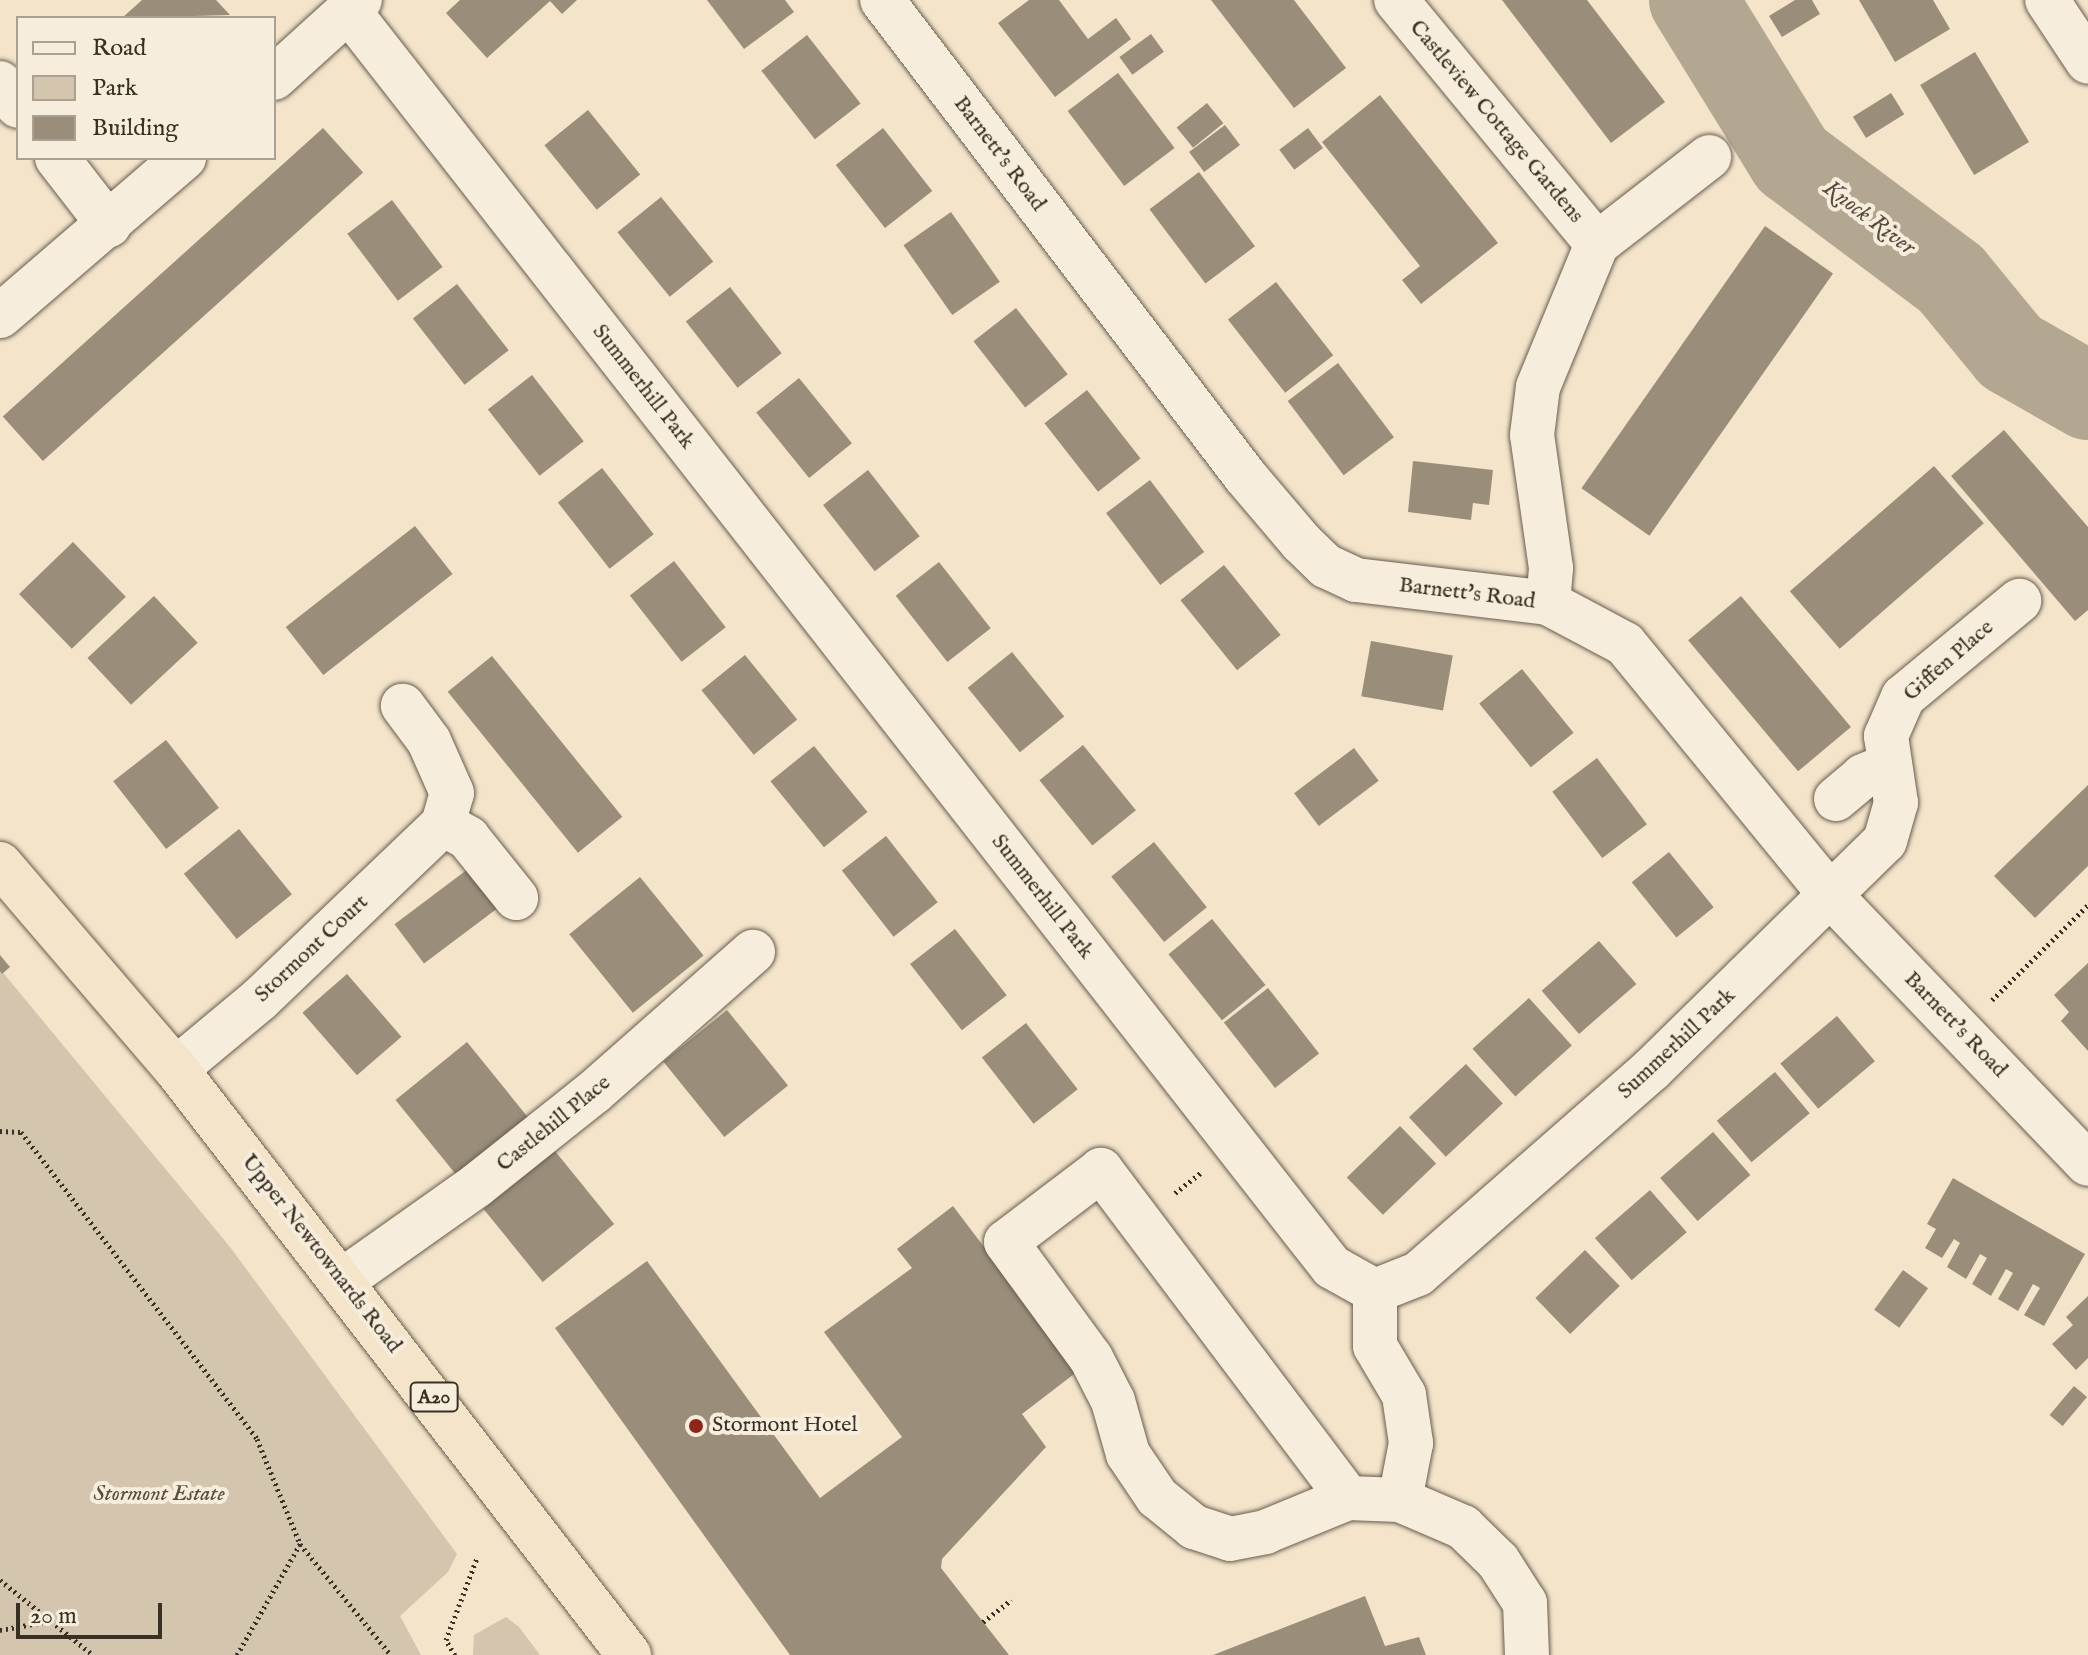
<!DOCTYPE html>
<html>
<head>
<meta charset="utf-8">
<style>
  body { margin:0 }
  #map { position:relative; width:2088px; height:1655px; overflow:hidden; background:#f3e4ca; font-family:"IM FELL English",serif }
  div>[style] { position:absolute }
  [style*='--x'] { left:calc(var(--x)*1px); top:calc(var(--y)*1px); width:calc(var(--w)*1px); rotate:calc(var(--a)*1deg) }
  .green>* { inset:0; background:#d3c5ae }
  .river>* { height:88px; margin:-44px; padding:0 44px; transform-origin:44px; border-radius:44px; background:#b4a792 }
  .building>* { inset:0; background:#9a8e7a; transform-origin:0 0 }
  .path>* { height:5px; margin-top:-2.5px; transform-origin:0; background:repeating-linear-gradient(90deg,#393024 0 2px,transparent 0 6px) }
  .roads { filter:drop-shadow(0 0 2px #685d4e) drop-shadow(0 0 2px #685d4e) }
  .minor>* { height:44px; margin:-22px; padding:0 22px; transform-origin:22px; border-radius:22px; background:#f7eddd }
  .highway>* { height:44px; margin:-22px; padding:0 22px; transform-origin:22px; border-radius:22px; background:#f3e4ca }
  .dots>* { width:22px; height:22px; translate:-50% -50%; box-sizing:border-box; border:4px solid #f7eddd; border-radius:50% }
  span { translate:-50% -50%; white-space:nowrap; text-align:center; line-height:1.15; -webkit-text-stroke:8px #f7eddd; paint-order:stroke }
  .shield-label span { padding:2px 6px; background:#f7eddd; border:2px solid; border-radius:6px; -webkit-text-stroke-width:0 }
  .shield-label { font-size:20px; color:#393024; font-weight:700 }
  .street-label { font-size:22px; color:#393024 }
  .poi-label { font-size:22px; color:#393024 }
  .left { translate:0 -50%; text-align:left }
  .park-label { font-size:22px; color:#584e40; font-style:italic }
  .water-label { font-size:24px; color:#584e40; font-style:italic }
  .legend { position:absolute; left:16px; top:16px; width:260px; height:144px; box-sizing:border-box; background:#f7eddd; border:2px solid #aba193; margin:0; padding:10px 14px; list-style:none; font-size:24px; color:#393024 }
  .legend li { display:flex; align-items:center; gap:16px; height:40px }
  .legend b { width:40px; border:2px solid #aba193 }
  .scale { position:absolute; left:16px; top:1603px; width:146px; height:36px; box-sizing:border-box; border:4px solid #393024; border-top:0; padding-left:10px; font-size:24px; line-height:28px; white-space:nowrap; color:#393024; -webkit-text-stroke:6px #f7eddd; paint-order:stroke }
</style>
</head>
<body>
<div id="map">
  <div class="green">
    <i style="clip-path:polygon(0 969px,230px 1247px,457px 1554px,448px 1572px,400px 1616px,421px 1655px,0 1655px)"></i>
    <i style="clip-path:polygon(506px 1617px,519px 1627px,540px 1655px,473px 1655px,474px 1635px)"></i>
  </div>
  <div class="river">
    <i style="--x:1693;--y:0;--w:188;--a:58.3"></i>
    <i style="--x:1792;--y:160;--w:199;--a:36.8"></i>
    <i style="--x:1951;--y:279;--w:94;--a:50.6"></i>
    <i style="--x:2011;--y:352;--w:89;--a:29.7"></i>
  </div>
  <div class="building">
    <i style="clip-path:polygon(142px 0,216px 0,230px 15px,122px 18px)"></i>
    <i style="clip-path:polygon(460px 0,577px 0,562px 14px,550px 1px,487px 58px,446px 13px)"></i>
    <i style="clip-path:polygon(707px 0,785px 0,794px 12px,744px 49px)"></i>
    <i style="clip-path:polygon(1029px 0,1059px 0,1088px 39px,1116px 18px,1131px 39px,1055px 97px,998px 23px)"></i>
    <i style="clip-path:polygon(1211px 0,1294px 0,1346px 68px,1294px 108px)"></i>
    <i style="clip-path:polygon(1502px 0,1587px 0,1665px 102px,1611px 143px)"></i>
    <i style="clip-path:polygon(1795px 0,1812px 0,1820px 14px,1782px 37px,1769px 16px)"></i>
    <i style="clip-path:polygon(1859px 0,1933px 0,1950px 29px,1895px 62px)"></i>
    <i style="left:1151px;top:34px;width:22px;height:39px;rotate:54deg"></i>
    <i style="left:807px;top:35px;width:87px;height:58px;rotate:52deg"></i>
    <i style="left:1975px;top:52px;width:105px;height:64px;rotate:59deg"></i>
    <i style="left:1118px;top:73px;width:94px;height:63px;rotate:53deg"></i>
    <i style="left:1891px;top:93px;width:25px;height:45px;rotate:58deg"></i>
    <i style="clip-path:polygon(1380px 95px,1498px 243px,1421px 304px,1402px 280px,1420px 266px,1322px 142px)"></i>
    <i style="left:1207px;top:103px;width:26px;height:39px;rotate:51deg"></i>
    <i style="left:588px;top:110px;width:83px;height:56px;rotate:51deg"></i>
    <i style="left:1225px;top:125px;width:25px;height:45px;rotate:53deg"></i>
    <i style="left:323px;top:128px;width:60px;height:431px;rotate:48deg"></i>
    <i style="left:883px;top:128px;width:80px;height:60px;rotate:52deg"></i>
    <i style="left:1308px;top:128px;width:25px;height:36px;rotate:53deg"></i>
    <i style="left:1199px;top:172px;width:93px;height:62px;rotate:53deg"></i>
    <i style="left:661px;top:197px;width:83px;height:56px;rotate:51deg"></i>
    <i style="left:392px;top:200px;width:84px;height:56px;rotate:53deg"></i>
    <i style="left:951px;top:212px;width:85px;height:58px;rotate:55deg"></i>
    <i style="left:1765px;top:226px;width:83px;height:320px;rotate:35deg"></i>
    <i style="left:1276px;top:282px;width:93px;height:61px;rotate:52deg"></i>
    <i style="left:457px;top:284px;width:84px;height:56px;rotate:52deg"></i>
    <i style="left:730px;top:287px;width:84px;height:56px;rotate:52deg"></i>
    <i style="left:1016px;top:308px;width:84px;height:54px;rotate:52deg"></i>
    <i style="left:1338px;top:363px;width:93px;height:63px;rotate:53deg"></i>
    <i style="left:532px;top:375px;width:84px;height:56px;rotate:52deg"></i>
    <i style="left:799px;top:378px;width:84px;height:55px;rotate:51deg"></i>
    <i style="left:1087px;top:390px;width:87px;height:54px;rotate:52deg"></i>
    <i style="clip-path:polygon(2004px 430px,2088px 527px,2088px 610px,2075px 621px,1951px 476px)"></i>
    <i style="clip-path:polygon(1413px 461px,1493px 470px,1489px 505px,1473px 503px,1471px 520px,1408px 512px)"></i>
    <i style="left:1934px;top:466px;width:76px;height:191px;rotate:49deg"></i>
    <i style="left:602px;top:468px;width:84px;height:56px;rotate:52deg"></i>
    <i style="left:868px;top:470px;width:84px;height:57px;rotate:52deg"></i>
    <i style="left:1150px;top:480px;width:90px;height:55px;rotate:53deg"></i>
    <i style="left:415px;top:526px;width:61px;height:164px;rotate:52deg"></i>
    <i style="left:73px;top:542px;width:76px;height:75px;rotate:46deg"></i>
    <i style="left:674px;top:561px;width:84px;height:56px;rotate:52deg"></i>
    <i style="left:939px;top:562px;width:84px;height:55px;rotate:52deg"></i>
    <i style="left:1224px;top:565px;width:90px;height:56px;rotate:51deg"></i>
    <i style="left:154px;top:596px;width:64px;height:91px;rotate:47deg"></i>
    <i style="left:1741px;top:596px;width:171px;height:69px;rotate:50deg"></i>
    <i style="left:1371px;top:641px;width:83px;height:56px;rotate:10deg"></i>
    <i style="left:1012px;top:652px;width:83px;height:57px;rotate:51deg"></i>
    <i style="left:745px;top:655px;width:83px;height:56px;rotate:51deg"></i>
    <i style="left:492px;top:656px;width:207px;height:57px;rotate:51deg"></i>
    <i style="left:1522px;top:669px;width:82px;height:55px;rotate:51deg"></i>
    <i style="left:166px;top:740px;width:86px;height:67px;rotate:52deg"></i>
    <i style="left:1083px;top:745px;width:84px;height:56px;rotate:51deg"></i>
    <i style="left:814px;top:746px;width:85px;height:56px;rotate:51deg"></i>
    <i style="left:1354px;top:748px;width:41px;height:75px;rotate:53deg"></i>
    <i style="left:1597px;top:758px;width:83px;height:56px;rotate:53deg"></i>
    <i style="clip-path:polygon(2088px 785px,2088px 866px,2035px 918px,1994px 876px)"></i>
    <i style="left:239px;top:829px;width:84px;height:71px;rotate:51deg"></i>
    <i style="left:886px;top:836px;width:84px;height:56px;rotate:52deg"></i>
    <i style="left:1154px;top:842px;width:84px;height:55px;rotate:51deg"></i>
    <i style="left:1669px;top:852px;width:71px;height:48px;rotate:51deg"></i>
    <i style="left:468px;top:869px;width:49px;height:92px;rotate:53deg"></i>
    <i style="left:640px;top:877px;width:101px;height:91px;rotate:51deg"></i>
    <i style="left:1212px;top:919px;width:85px;height:56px;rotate:51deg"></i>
    <i style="left:955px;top:929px;width:84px;height:57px;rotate:52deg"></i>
    <i style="left:1599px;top:941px;width:57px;height:76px;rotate:49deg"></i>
    <i style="clip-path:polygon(0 955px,10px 967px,2px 974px,0 971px)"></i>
    <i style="clip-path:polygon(2088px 963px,2088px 1051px,2061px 1021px,2069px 1012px,2054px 995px)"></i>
    <i style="left:347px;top:974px;width:83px;height:59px;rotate:49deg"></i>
    <i style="left:1268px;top:988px;width:83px;height:56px;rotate:52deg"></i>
    <i style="left:1529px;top:998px;width:64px;height:76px;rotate:48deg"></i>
    <i style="left:727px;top:1010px;width:97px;height:82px;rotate:51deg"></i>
    <i style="left:1837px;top:1016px;width:59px;height:74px;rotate:50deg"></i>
    <i style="left:1026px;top:1023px;width:84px;height:56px;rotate:52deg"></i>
    <i style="left:467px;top:1042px;width:99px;height:92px;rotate:51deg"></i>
    <i style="left:1466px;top:1064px;width:54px;height:78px;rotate:47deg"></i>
    <i style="left:1775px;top:1072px;width:54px;height:76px;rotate:50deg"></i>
    <i style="left:1400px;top:1126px;width:52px;height:74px;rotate:46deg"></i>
    <i style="left:1713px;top:1132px;width:57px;height:70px;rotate:49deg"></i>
    <i style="left:555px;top:1151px;width:94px;height:92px;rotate:51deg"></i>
    <i style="clip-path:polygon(1953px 1178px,2085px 1254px,2044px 1326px,2024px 1315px,2040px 1288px,2033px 1284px,2018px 1311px,1998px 1299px,2013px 1273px,2006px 1269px,1991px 1296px,1972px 1284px,1987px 1258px,1980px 1254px,1966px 1279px,1947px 1267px,1960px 1243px,1954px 1239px,1942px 1258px,1925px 1248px,1936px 1229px,1927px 1224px)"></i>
    <i style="left:1650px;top:1190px;width:56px;height:73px;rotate:49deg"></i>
    <i style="clip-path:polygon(953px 1206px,1078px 1371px,1022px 1414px,1046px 1447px,942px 1559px,941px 1568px,1009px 1655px,790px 1655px,555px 1328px,647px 1261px,820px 1498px,902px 1437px,824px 1332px,912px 1268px,897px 1249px)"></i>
    <i style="left:1585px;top:1250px;width:50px;height:69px;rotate:46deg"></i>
    <i style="left:1903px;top:1270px;width:31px;height:49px;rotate:36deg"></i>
    <i style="clip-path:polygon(2088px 1296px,2088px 1358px,2076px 1370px,2052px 1344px,2073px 1325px,2066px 1317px)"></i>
    <i style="left:2074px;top:1386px;width:17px;height:38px;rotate:40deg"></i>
    <i style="clip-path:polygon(1365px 1596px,1385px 1646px,1419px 1637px,1426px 1655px,1213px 1655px)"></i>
  </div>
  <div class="path">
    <i style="--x:1992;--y:1000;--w:135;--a:-44.7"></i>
    <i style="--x:0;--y:1131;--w:21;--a:3"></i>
    <i style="--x:21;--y:1132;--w:387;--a:52.4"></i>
    <i style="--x:257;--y:1439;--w:113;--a:67.7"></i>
    <i style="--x:300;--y:1544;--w:144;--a:50.7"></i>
    <i style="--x:1175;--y:1193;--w:34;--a:-38"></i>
    <i style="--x:0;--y:1580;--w:119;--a:38.9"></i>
    <i style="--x:983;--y:1622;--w:36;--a:-38"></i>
    <i style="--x:0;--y:1630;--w:50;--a:-10.4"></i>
    <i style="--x:237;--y:1655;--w:128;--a:-60.4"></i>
    <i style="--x:455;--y:1655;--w:17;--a:-121"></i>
    <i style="--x:446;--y:1640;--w:88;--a:-69.3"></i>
  </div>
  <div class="roads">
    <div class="minor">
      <i style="--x:882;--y:0;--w:599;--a:52.67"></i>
      <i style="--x:1245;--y:476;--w:87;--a:49.7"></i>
      <i style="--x:1301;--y:542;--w:35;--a:44"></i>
      <i style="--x:1326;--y:566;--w:33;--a:25"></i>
      <i style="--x:1356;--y:580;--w:193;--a:6.8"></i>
      <i style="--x:1548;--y:603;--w:87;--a:28"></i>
      <i style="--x:1625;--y:644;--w:325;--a:50.7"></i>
      <i style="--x:1831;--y:896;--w:371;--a:46.2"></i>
      <i style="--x:1396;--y:0;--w:316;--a:50.5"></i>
      <i style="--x:2047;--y:0;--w:74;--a:56.5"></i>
      <i style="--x:348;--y:10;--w:1596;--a:51.95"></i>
      <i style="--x:1332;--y:1267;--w:49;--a:29.2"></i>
      <i style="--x:1375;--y:1291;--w:46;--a:-21.6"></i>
      <i style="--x:1418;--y:1274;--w:310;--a:-41.2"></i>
      <i style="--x:1651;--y:1070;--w:327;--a:-44.4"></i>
      <i style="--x:1885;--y:841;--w:40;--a:-74"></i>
      <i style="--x:1896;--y:803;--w:68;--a:-98.5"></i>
      <i style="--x:1886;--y:736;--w:43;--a:-66.4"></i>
      <i style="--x:1903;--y:697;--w:151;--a:-39.6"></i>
      <i style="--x:274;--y:78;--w:116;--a:-42.2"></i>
      <i style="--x:0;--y:83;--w:29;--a:52"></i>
      <i style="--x:57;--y:158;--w:85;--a:52.2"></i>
      <i style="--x:0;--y:316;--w:243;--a:-40.7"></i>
      <i style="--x:1548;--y:603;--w:35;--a:-85"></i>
      <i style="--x:1551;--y:568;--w:134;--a:-98.1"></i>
      <i style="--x:1532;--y:435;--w:48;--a:-82.9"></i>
      <i style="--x:1538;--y:387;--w:155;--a:-67.6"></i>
      <i style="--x:1597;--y:244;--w:142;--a:-37.8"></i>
      <i style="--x:1836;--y:799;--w:35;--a:-40"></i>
      <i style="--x:1863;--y:776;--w:29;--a:-22"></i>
      <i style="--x:443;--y:824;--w:29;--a:29"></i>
      <i style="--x:468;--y:838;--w:77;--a:51.3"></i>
      <i style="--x:176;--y:1069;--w:109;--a:-39.8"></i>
      <i style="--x:260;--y:999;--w:253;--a:-43.7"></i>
      <i style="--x:443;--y:824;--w:32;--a:-74"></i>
      <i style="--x:452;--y:793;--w:57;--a:-113.9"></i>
      <i style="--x:429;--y:741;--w:44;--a:-126.6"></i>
      <i style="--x:343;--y:1280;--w:164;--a:-35.3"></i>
      <i style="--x:477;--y:1185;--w:149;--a:-38.5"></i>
      <i style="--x:594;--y:1092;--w:212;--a:-41.4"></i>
      <i style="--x:1375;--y:1291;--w:55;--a:90"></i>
      <i style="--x:1375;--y:1346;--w:57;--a:59.4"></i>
      <i style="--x:1404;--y:1395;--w:49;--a:81.7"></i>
      <i style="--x:1411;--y:1443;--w:58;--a:100.9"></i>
      <i style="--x:1348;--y:1498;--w:411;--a:-127"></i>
      <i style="--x:1101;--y:1170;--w:119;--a:142.8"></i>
      <i style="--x:1006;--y:1242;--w:144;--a:53.8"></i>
      <i style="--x:1091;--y:1358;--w:48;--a:62.9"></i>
      <i style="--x:1113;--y:1401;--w:55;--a:74.2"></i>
      <i style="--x:1128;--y:1454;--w:52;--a:56"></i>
      <i style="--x:1157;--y:1497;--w:48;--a:39"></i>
      <i style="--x:1194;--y:1527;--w:38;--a:18"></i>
      <i style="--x:1230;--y:1539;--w:36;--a:-11"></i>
      <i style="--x:1265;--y:1532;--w:90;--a:-22.3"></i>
      <i style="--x:1348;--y:1498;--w:52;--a:2.2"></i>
      <i style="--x:1400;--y:1500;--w:69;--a:23.2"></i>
      <i style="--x:1463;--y:1527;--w:49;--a:44.2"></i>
      <i style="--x:1498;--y:1561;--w:50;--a:57.3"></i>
      <i style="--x:1525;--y:1603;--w:52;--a:87.8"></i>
    </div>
    <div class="highway">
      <i style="--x:0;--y:864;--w:270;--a:49.4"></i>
      <i style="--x:176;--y:1069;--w:741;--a:52.29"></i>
    </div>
  </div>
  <div class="dots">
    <i style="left:696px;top:1426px;background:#8f2418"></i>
  </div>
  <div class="shield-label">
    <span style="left:434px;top:1397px">A20</span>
  </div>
  <div class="street-label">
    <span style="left:1496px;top:122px;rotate:50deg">Castleview Cottage Gardens</span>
    <span style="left:999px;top:154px;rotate:53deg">Barnett's Road</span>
    <span style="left:643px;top:387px;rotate:52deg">Summerhill Park</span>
    <span style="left:1467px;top:594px;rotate:7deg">Barnett's Road</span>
    <span style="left:1949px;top:661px;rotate:-41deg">Giffen Place</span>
    <span style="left:1042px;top:897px;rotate:52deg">Summerhill Park</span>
    <span style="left:312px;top:949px;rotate:-43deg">Stormont Court</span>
    <span style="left:1955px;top:1025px;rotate:46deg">Barnett's Road</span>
    <span style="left:1677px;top:1044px;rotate:-43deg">Summerhill Park</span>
    <span style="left:554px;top:1124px;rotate:-39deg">Castlehill Place</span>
    <span style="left:321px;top:1254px;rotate:52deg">Upper Newtownards Road</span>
  </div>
  <div class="poi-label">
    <span class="left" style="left:712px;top:1426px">Stormont Hotel</span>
  </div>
  <div class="park-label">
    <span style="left:159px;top:1495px">Stormont Estate</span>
  </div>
  <div class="water-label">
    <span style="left:1869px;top:218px;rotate:37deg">Knock River</span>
  </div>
  <ul class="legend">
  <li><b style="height:10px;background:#f7eddd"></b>Road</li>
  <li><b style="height:22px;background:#d3c5ae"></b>Park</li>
  <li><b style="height:22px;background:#9a8e7a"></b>Building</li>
  </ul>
  <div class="scale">20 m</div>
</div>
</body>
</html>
